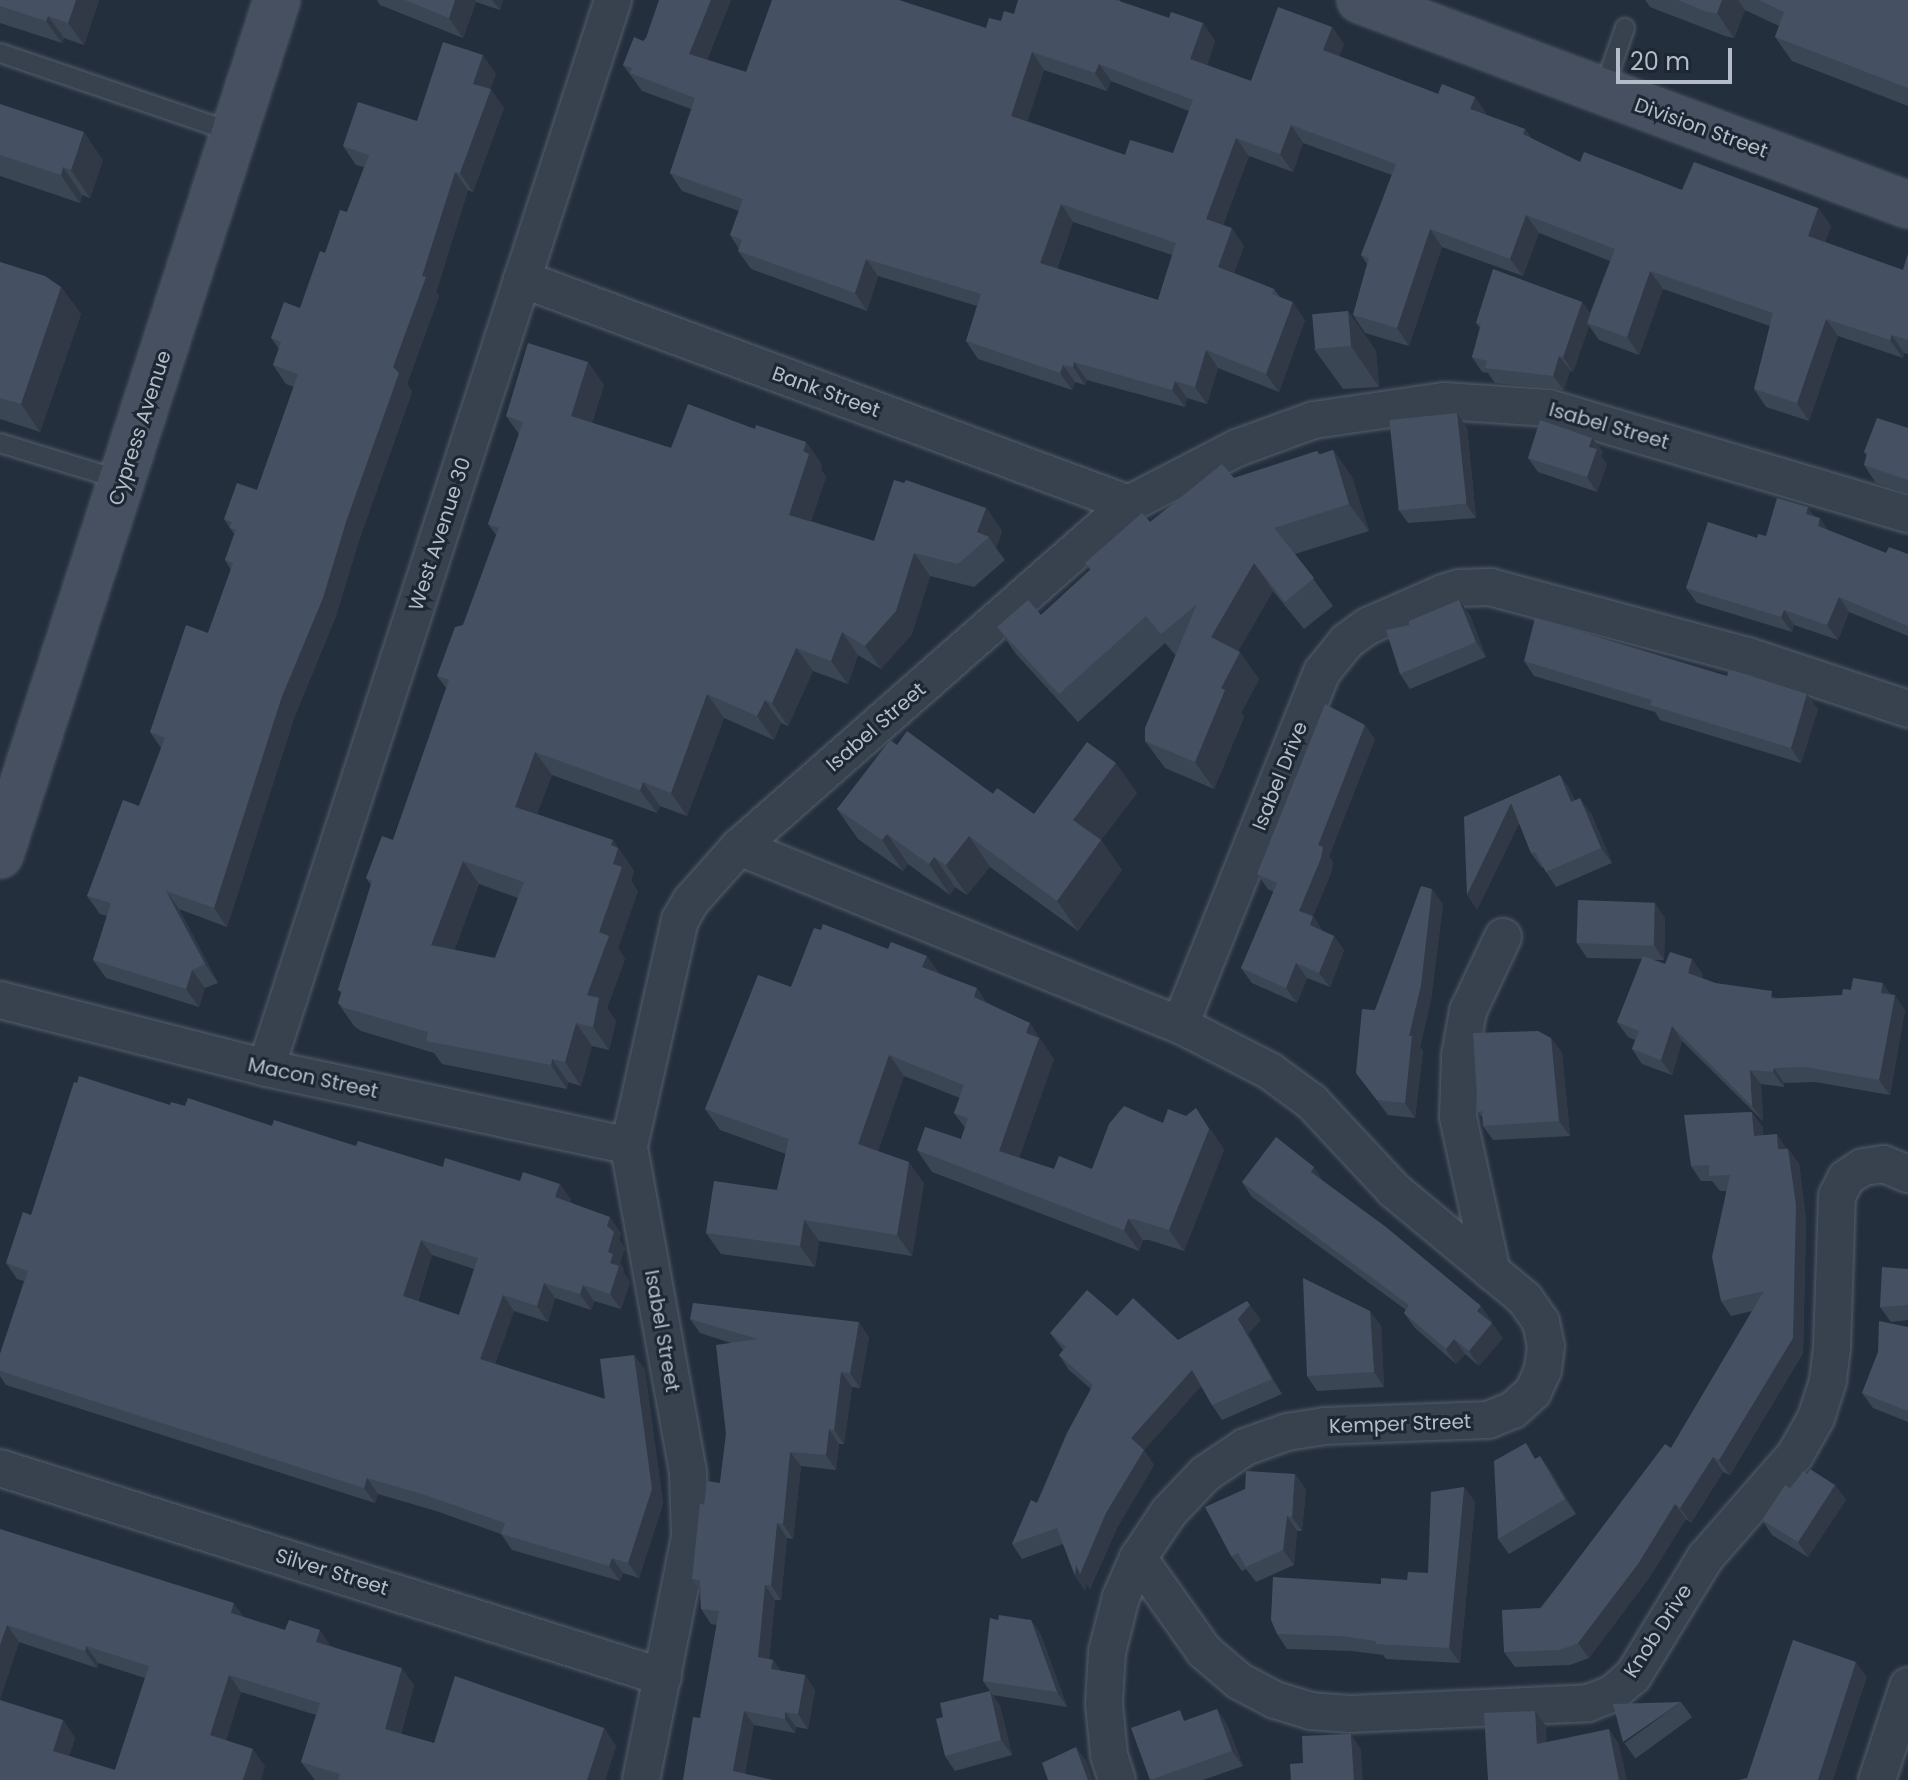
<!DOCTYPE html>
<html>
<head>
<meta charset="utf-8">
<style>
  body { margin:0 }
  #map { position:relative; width:1908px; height:1780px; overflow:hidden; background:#242f3e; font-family:Poppins,sans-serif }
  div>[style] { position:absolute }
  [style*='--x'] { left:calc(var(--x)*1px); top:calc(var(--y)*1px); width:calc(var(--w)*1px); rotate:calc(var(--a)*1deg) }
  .roads { filter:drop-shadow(0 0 2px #565f6c) drop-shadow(0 0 2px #565f6c) }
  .lane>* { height:18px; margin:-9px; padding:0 9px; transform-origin:9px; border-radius:9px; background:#38414e }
  .street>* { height:36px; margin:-18px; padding:0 18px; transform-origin:18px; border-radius:18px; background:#38414e }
  .secondary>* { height:44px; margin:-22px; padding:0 22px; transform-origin:22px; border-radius:22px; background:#465061 }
  .wall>* { inset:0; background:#3b4654; transform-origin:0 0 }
  .shaded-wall>* { inset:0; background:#303945 }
  .building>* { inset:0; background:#455162; transform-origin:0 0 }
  span { translate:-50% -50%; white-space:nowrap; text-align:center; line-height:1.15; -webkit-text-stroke:6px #1d2633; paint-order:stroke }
  .street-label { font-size:20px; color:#b4bcc9 }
  .scale { position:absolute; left:1616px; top:48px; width:116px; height:36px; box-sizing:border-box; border:4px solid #b4bcc9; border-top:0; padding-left:10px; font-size:24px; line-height:28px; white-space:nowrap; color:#b4bcc9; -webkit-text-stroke:6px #1d2633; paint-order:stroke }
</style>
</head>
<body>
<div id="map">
  <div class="roads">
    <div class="lane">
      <i style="--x:0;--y:53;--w:248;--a:18.8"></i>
      <i style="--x:1603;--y:91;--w:67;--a:-70.8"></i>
      <i style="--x:0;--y:443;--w:127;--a:17"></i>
    </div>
    <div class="street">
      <i style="--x:522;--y:279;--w:647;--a:20.34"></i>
      <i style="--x:739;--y:847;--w:476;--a:22"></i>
      <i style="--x:1180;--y:1025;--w:380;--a:-68.1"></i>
      <i style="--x:1322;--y:672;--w:40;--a:-51"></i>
      <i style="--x:1347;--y:641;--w:26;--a:-36"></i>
      <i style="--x:1368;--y:626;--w:82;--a:-23.7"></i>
      <i style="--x:1443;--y:593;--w:17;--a:-17"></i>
      <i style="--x:1459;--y:588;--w:31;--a:-2"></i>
      <i style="--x:1490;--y:587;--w:267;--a:15"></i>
      <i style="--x:1748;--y:656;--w:169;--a:18.3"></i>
      <i style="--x:0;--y:1000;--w:275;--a:14.3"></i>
      <i style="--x:266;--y:1068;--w:371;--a:12.1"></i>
      <i style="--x:266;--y:1068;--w:1123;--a:-72"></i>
      <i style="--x:1492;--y:1272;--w:159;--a:-102.4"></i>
      <i style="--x:1458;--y:1117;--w:61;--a:-88.1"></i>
      <i style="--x:1460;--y:1056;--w:46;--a:-79.9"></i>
      <i style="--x:1468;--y:1011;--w:82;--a:-64.7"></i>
      <i style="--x:0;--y:1468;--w:695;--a:17.5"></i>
      <i style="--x:1138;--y:1558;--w:114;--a:54.6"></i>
      <i style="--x:1204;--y:1651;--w:46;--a:40.6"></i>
      <i style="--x:1239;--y:1681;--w:41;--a:27.8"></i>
      <i style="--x:1275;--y:1700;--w:37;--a:17"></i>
      <i style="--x:1310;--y:1711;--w:40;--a:4.3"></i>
      <i style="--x:1350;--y:1714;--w:238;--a:-2.6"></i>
      <i style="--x:1588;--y:1703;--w:26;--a:-21"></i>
      <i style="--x:1612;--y:1694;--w:28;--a:-41"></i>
      <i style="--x:1633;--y:1676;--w:138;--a:-58.6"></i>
      <i style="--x:1705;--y:1558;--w:137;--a:-48.9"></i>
      <i style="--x:1795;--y:1455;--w:43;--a:-60.4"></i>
      <i style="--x:1816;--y:1418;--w:40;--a:-72"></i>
      <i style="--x:1828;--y:1380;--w:33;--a:-83"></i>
      <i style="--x:1832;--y:1347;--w:151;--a:-88.1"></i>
      <i style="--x:1837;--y:1196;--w:20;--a:-63"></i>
      <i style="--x:1846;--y:1178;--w:20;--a:-33"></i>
      <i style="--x:1863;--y:1167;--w:21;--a:-8"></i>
      <i style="--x:1884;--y:1164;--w:26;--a:23"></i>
      <i style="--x:641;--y:1780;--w:249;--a:-78.6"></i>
      <i style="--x:690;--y:1536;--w:64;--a:-91.8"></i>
      <i style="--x:688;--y:1472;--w:331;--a:-100.3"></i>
      <i style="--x:629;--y:1146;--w:232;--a:-77.3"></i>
      <i style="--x:680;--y:920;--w:22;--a:-60"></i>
      <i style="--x:691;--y:901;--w:72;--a:-48.4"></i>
      <i style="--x:739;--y:847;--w:519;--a:-41.33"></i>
      <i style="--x:1129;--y:504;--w:122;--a:-27.4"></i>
      <i style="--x:1237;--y:448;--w:82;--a:-20"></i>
      <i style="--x:1314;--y:420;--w:131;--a:-8.3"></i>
      <i style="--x:1444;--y:401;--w:105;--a:3.8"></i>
      <i style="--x:1549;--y:408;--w:374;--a:16.5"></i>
      <i style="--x:1117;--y:1780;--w:26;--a:-108"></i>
      <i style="--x:1109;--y:1755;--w:51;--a:-95.6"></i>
      <i style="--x:1104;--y:1704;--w:52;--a:-86.7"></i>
      <i style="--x:1107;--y:1652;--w:57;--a:-75.7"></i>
      <i style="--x:1121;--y:1597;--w:43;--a:-66.4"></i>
      <i style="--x:1138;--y:1558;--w:55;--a:-56"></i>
      <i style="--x:1169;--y:1512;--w:52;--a:-46.5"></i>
      <i style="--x:1205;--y:1474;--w:48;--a:-34"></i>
      <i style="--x:1245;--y:1447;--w:45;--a:-19.7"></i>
      <i style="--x:1287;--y:1432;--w:37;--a:-9"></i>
      <i style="--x:1324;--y:1426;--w:164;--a:-2.1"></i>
      <i style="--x:1488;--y:1420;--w:27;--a:-22"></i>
      <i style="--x:1513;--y:1410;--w:27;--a:-42"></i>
      <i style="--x:1533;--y:1392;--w:24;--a:-66"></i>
      <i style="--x:1543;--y:1370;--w:24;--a:-83"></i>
      <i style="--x:1546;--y:1346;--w:25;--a:-102"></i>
      <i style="--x:1541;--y:1322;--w:29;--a:-125"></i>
      <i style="--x:1524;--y:1298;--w:169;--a:-140.3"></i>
      <i style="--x:1394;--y:1190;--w:120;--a:-133"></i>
      <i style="--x:1312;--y:1102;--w:52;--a:-143.6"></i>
      <i style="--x:1270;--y:1071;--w:101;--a:-152.9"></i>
      <i style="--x:1877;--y:1780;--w:99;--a:-71.7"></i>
    </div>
    <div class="secondary">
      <i style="--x:1360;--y:0;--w:585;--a:20.51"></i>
      <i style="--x:0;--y:855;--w:899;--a:-72.05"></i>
    </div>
  </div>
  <div class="wall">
    <i style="clip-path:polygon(0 0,99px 0,84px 45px,64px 38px,62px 43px,0 23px)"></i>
    <i style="clip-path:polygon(377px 0,503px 0,500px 10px,476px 2px,463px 38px,380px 5px)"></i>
    <i style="clip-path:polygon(evenodd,731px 0,707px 60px,746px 72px,986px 28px,1014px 14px,1120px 0,1121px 2px,1169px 18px,1203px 23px,1215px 41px,1207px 65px,1251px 81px,1332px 27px,1344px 44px,1339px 56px,1438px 94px,1475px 97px,1487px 115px,1525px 129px,1532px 139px,1580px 162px,1682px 190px,1818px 208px,1831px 226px,1825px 242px,1903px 270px,1908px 254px,1908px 354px,1904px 353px,1903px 358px,1838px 336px,1809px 421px,1766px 407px,1754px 389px,1770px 326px,1663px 289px,1639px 355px,1599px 340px,1589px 326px,1573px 372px,1570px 370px,1564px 390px,1495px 383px,1488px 373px,1482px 372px,1472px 357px,1480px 328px,1476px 323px,1582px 302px,1590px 313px,1610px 261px,1539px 233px,1523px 276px,1442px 247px,1409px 346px,1365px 333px,1353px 315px,1367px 264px,1361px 255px,1392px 175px,1303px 143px,1293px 172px,1249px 156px,1223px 225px,1244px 246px,1234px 273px,1274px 289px,1280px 297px,1305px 320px,1279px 392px,1218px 368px,1207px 404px,1187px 398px,1185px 407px,1087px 380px,1085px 385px,1075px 382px,1072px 390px,978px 359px,966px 341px,977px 306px,878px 276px,867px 311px,751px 269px,738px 251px,739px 249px,730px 235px,739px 211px,682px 191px,670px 173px,691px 109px,642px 91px,623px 65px,646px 38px,731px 0,1044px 70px,1107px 91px,1111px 81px,1189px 111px,1173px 153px,1125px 155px,1027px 121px,1044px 70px,731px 0,1073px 222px,1172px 255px,1158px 300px,1057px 269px,1073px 222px)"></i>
    <i style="clip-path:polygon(1645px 0,1908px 0,1908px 106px,1792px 61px,1775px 37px,1779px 26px,1745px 10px,1734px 38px,1725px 36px,1650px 7px)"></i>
    <i style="clip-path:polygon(496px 74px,490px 89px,504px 108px,473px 192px,468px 190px,436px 292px,439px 296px,407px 384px,412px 392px,359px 540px,336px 616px,294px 718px,227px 927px,179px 909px,218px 983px,205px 988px,199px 1007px,106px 978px,93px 960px,107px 916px,100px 914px,87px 896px,139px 806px,161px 748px,150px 732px,208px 633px,231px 570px,225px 560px,234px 534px,224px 519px,257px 490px,294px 387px,286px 384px,273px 365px,279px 349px,271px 338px,300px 308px,325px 253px,347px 212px,364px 167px,356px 165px,343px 146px,417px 121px)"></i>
    <i style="clip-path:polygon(0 104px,103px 160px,90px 198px,82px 195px,80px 203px,0 176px)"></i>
    <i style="clip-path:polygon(0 262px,61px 287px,81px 314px,40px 432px,0 419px)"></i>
    <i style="clip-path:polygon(1348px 311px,1376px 351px,1379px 387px,1343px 389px,1314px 349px)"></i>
    <i style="clip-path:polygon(evenodd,604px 385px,592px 423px,671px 448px,755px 429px,806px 442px,822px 465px,821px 470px,826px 477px,811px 521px,874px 541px,986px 508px,1002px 531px,996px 548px,1005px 560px,974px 587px,930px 576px,912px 634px,881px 669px,858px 655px,848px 684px,813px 671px,788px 726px,781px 723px,774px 740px,724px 718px,687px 816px,660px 806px,657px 813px,552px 775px,537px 814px,613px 840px,634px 871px,631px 881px,638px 891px,618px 948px,625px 959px,607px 1008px,616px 1021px,609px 1050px,592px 1046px,581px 1086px,568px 1082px,567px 1089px,442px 1064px,434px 1053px,361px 1031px,354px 1026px,338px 1003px,341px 993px,338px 990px,371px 885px,366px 878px,393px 840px,446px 688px,437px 676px,463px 625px,496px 535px,488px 524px,519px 434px,506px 416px,604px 385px,479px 884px,518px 898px,495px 958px,454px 950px,479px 884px)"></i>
    <i style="clip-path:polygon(1457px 413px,1467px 428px,1476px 518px,1408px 523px,1398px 509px)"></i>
    <i style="clip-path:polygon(1908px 428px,1908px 494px,1876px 483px,1864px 465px,1867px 456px,1864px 452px)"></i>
    <i style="clip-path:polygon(1592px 438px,1603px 452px,1601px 456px,1607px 464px,1597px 492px,1538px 472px,1528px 458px)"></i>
    <i style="clip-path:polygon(1333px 450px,1352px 477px,1369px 531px,1295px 554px,1333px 606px,1304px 629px,1273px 591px,1238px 651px,1259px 679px,1241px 713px,1244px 717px,1214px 789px,1165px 768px,1145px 741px,1176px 656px,1165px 643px,1078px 722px,1016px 654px,997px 627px,1041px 615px,1090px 570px,1085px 563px,1150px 522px,1234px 478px,1317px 451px,1320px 454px)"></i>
    <i style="clip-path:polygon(1808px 507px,1814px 517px,1828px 530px,1886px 553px,1908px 554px,1908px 636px,1849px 612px,1838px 640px,1794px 625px,1792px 632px,1697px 603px,1686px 588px,1757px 538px,1766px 536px)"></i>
    <i style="clip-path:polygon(1459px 600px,1470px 615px,1486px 657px,1410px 689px,1400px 674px,1409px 625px)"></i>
    <i style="clip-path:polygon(1524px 661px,1818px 709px,1801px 763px,1660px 720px,1655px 712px,1534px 676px)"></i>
    <i style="clip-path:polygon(1375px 739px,1329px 856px,1333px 862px,1331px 873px,1313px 916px,1323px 931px,1334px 936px,1344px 950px,1330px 987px,1307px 978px,1297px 1003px,1252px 983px,1241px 968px,1274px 892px,1268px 889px,1257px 874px)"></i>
    <i style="clip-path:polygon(897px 745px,1034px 814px,1137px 793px,1101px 840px,1122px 870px,1078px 931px,990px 867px,967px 895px,955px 887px,950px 895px,908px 864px,903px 871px,858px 839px,837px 809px)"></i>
    <i style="clip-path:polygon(1560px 775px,1570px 790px,1575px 801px,1591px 813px,1612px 863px,1556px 887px,1543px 867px,1542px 868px,1531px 853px,1519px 823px,1477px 910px,1464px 817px)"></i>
    <i style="clip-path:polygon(1443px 904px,1431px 1000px,1420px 1047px,1423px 1051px,1415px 1118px,1388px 1115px,1356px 1073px,1375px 1010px)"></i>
    <i style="clip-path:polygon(1665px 918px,1664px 960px,1653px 960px,1665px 964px,1703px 974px,1702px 978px,1715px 983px,1777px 998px,1891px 995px,1905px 1010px,1890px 1095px,1815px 1082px,1784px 1083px,1784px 1087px,1761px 1084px,1763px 1121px,1682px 1041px,1672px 1075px,1642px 1064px,1632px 1049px,1635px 1040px,1628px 1037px,1617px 1022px,1642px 959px,1587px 958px,1577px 943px)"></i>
    <i style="clip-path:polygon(821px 930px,940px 974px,988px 1003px,1045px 1045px,1044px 1046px,1054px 1059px,1019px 1158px,1054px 1169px,1092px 1169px,1163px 1123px,1211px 1130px,1224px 1150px,1184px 1251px,1149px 1240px,1143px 1240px,1139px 1251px,932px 1172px,917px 1150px,961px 1139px,965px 1128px,954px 1113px,960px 1098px,904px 1076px,878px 1151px,924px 1183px,912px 1256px,819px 1241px,815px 1267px,721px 1254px,706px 1233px,777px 1190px,786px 1154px,720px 1130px,705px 1109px,791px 987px)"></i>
    <i style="clip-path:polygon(1551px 1038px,1562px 1053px,1570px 1136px,1493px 1140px,1483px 1126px,1483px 1118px,1478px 1112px)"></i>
    <i style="clip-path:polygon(evenodd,170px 1105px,185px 1106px,272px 1126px,443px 1167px,571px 1199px,570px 1202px,621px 1233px,619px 1240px,625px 1248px,620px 1263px,624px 1269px,623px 1272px,630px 1282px,621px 1309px,594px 1301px,591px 1310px,555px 1298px,548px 1322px,514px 1311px,495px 1364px,605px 1399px,634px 1355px,645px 1370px,663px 1504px,639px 1578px,623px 1573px,620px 1581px,512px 1550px,501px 1534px,436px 1511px,378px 1494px,375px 1503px,6px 1385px,0 1376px,0 1354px,24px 1281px,17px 1279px,6px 1263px,31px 1215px,170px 1105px,432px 1255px,474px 1269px,459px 1315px,418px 1301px,432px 1255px)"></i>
    <i style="clip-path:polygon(1763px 1127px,1763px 1135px,1788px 1149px,1799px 1164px,1806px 1220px,1803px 1353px,1730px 1475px,1723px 1472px,1691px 1523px,1686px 1519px,1649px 1578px,1589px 1658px,1570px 1665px,1515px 1667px,1504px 1652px,1671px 1448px,1752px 1311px,1731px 1316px,1721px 1301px,1726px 1191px,1720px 1191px,1712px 1181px,1701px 1181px,1691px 1166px)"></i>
    <i style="clip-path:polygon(1242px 1182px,1324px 1182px,1492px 1321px,1491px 1322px,1503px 1338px,1479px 1366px,1465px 1354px,1456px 1364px,1415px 1328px,1404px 1313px,1406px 1310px,1252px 1197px)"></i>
    <i style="clip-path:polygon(1908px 1269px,1908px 1320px,1891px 1322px,1880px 1307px)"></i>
    <i style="clip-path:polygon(1370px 1311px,1381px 1326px,1384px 1387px,1317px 1391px,1307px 1376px)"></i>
    <i style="clip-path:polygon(1117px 1316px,1178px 1340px,1261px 1320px,1248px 1334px,1282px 1394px,1222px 1420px,1212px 1405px,1201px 1386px,1144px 1450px,1154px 1465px,1117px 1528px,1090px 1589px,1086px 1583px,1085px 1591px,1063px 1544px,1022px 1559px,1012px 1544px,1037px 1503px,1091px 1389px,1069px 1370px,1059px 1355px,1063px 1350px,1050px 1333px)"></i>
    <i style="clip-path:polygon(690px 1319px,869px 1337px,860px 1388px,852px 1387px,844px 1444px,839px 1444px,836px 1470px,801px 1466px,793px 1539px,787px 1538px,781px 1600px,775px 1600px,769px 1659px,773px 1660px,781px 1671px,805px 1675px,815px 1690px,808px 1729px,796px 1727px,795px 1733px,754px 1725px,683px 1780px,700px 1718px,717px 1625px,711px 1624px,701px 1609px,700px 1591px,692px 1579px,704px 1505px,720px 1483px,726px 1434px,731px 1343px,700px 1333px)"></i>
    <i style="clip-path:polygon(1908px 1327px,1908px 1422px,1873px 1408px,1862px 1393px)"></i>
    <i style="clip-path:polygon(1536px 1458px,1550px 1470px,1576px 1514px,1509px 1554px,1498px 1539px)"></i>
    <i style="clip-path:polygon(1807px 1474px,1835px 1485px,1846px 1500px,1808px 1557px,1772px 1535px,1762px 1520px)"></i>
    <i style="clip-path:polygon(1464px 1487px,1475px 1502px,1460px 1663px,1386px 1659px,1383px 1655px,1352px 1651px,1287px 1649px,1277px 1634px,1381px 1584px,1407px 1580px,1428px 1573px)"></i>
    <i style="clip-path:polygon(1306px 1489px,1302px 1531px,1297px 1531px,1294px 1565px,1256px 1582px,1246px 1569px,1242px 1571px,1231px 1556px)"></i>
    <i style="clip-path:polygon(0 1529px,244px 1617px,331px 1646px,414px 1685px,401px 1734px,434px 1743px,604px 1728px,616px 1746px,605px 1780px,315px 1780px,301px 1762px,316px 1715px,241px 1692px,226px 1740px,265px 1766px,0 1780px,63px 1720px,75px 1738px,69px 1756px,115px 1770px,145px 1678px,98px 1663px,97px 1668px,19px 1642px,0 1699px)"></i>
    <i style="clip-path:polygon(998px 1620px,1031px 1620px,1041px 1635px,1067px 1707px,993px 1695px,1000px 1706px,1012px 1755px,955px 1771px,945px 1756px,943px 1717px,990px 1691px,983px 1681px)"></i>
    <i style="left:1681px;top:1702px;width:19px;height:70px;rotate:54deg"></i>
    <i style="clip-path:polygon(1187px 1720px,1227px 1724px,1243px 1766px,1203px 1780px,1151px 1780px)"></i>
  </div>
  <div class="shaded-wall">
    <i style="clip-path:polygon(76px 0,99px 0,84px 45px,68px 23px)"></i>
    <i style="clip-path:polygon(455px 0,475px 0,476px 2px,463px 38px,449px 18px)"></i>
    <i style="clip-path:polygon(492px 0,503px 0,500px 10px)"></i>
    <i style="clip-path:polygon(711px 0,731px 0,702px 72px,689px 54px)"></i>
    <i style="clip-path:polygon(1722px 0,1738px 0,1745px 10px,1734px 38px,1717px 13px)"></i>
    <i style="clip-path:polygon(48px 16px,64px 38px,62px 43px,46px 21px)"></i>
    <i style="clip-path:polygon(1203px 23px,1215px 41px,1203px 76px,1190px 59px)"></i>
    <i style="clip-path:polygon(1332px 27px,1344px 44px,1335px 68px,1323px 50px)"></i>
    <i style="clip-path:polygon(1032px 52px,1044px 70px,1024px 133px,1011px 116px)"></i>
    <i style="clip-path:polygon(483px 55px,496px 74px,487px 99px,491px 89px,504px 108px,473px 192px,460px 173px,473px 84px)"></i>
    <i style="clip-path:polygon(1099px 64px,1111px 81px,1107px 91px,1095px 73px)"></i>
    <i style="clip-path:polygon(1475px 97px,1487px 115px,1470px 109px)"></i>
    <i style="clip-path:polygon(1291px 125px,1303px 143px,1293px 172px,1280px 154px)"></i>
    <i style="clip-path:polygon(1525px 129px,1537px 146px,1523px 134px)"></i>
    <i style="clip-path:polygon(84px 132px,103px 160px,90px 198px,71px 170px)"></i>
    <i style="clip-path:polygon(1236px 138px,1249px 156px,1219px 236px,1206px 219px)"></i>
    <i style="clip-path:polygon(63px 167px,82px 195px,80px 203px,61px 175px)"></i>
    <i style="clip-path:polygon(455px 172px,468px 190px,436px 292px,439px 296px,407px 384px,412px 392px,359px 540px,336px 616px,294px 718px,227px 927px,214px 908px,281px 699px,393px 367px)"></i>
    <i style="clip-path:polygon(1061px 204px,1073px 222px,1052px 281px,1040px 263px)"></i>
    <i style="clip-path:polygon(1818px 208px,1831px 226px,1821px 254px,1808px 236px)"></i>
    <i style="clip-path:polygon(1526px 215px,1539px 233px,1523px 276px,1510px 259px)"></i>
    <i style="clip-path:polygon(1232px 228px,1244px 246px,1230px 285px,1218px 267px)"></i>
    <i style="clip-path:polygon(1430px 229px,1442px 247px,1409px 346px,1397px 328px)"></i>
    <i style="clip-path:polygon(866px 259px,878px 276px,867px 311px,855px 293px)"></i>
    <i style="clip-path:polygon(1650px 271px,1663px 289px,1639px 355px,1627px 337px)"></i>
    <i style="clip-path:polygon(61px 287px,81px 314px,40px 432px,21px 404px)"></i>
    <i style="clip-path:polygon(1293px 302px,1305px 320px,1279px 392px,1266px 374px)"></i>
    <i style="clip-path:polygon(1582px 302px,1593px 317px,1587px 323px,1589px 326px,1573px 372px,1563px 357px)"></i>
    <i style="clip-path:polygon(1348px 311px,1376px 351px,1379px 387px,1351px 346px)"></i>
    <i style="clip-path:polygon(1826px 319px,1838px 336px,1809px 421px,1797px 403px)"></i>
    <i style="clip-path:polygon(1892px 335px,1904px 353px,1903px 358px,1890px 340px)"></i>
    <i style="clip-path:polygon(1206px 350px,1218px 368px,1207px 404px,1195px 387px)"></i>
    <i style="clip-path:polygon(1559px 356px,1570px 370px,1564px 390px,1553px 376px)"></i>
    <i style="clip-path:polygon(588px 362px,604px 385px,587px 439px,571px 416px)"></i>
    <i style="clip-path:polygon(1074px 362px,1087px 380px,1085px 385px,1073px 367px)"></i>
    <i style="clip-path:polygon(1063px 365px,1075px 382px,1072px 390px,1060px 373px)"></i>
    <i style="clip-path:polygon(1175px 381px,1187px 398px,1185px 407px,1172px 390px)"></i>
    <i style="clip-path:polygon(1457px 413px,1467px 428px,1476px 518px,1466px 504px)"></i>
    <i style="clip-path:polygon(1592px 438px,1603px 452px,1601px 456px,1607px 464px,1597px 492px,1587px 477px,1589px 447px)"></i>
    <i style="clip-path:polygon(806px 442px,822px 465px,821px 470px,826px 477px,805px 538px,789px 515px)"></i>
    <i style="clip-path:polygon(1333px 450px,1352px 477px,1369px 531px,1349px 504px)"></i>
    <i style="clip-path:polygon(1808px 507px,1818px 522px,1806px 514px)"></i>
    <i style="clip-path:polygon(986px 508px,1002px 531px,996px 548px,989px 537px,977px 532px)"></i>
    <i style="clip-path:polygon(1820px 518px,1830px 533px,1818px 526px)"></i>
    <i style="clip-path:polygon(914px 553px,930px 576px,912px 634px,881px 669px,865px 646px)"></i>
    <i style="clip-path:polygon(1254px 563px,1273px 591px,1230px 665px,1211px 637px)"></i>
    <i style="clip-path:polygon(1839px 597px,1849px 612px,1838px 640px,1827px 625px)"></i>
    <i style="clip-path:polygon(1459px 600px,1470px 615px,1486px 657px,1476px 642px)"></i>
    <i style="clip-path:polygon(1784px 610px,1794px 625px,1792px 632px,1781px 617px)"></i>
    <i style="clip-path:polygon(842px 632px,858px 655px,848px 684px,831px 661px)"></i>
    <i style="clip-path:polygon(796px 648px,813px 671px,788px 726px,772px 703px)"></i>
    <i style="clip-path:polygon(1240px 652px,1259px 679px,1241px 713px,1244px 717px,1214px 789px,1195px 762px,1221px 688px)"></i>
    <i style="clip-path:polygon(707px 694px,724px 718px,687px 816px,671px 793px)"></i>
    <i style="clip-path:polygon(1807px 694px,1818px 709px,1801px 763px,1791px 748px)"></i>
    <i style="clip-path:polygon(765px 700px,781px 723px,774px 740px,757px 716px)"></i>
    <i style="clip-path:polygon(1365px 725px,1375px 739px,1329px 856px,1333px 862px,1331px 873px,1313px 916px,1323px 931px,1320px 940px,1299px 911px,1318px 845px)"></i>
    <i style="clip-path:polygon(535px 752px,552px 775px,531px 830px,515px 807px)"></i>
    <i style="clip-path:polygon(1116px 763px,1137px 793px,1101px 840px,1122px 870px,1078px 931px,1057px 901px,1073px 820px)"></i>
    <i style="clip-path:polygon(1560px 775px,1570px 790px,1582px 817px,1571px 802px)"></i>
    <i style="clip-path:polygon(643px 782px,660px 806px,657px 813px,640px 790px)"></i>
    <i style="clip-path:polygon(1580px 798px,1591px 813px,1612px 863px,1601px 848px)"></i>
    <i style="clip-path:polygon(1511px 803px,1521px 818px,1477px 910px,1467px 895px)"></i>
    <i style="clip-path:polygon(887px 834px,908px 864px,903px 871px,882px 840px)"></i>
    <i style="clip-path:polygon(969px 836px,990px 867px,967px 895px,946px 865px)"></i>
    <i style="clip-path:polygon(613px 840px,634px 871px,631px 881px,638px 891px,618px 948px,625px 959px,607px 1008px,616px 1021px,609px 1050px,593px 1027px,587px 995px,613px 864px,611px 845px)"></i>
    <i style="clip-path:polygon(934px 857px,955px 887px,950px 895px,929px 864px)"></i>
    <i style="clip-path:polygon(463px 861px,479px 884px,448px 968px,431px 945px)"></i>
    <i style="clip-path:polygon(1432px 889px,1443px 904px,1431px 1000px,1420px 1047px,1423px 1051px,1415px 1118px,1405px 1103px,1409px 1036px)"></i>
    <i style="clip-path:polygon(166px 891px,179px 909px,218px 983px,205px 964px)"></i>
    <i style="clip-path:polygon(1655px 903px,1665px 918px,1664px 960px,1654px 945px)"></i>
    <i style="clip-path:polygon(1334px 936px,1344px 950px,1330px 987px,1319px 973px)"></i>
    <i style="clip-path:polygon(927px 956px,942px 977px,922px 967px)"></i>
    <i style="clip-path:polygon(1692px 959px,1703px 974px,1699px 988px,1688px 973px)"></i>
    <i style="clip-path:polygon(1296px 963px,1307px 978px,1297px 1003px,1286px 988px)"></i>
    <i style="clip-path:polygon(192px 970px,205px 988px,199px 1007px,186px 989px)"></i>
    <i style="clip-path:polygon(1883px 983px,1893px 998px,1881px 993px)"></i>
    <i style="clip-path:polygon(977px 988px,992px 1010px,974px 997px)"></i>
    <i style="clip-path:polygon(1895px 995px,1905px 1010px,1890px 1095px,1879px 1080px)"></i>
    <i style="clip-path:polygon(576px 1023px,592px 1046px,581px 1086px,565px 1062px)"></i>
    <i style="clip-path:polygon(1030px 1023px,1054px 1059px,1014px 1173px,999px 1151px,1026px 1033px)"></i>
    <i style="clip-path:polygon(1672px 1026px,1682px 1041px,1672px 1075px,1661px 1060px)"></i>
    <i style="clip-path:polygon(1551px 1038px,1562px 1053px,1570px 1136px,1559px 1121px)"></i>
    <i style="clip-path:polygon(889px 1055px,904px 1076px,873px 1165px,858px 1144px)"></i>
    <i style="clip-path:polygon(552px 1059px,568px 1082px,567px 1089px,551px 1065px)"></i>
    <i style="clip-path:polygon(1774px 1068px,1784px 1083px,1784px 1087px,1773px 1072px)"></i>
    <i style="clip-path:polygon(1750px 1070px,1761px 1084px,1763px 1121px,1752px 1106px)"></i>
    <i style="clip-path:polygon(1196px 1108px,1224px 1150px,1184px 1251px,1169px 1230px)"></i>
    <i style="clip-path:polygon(1752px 1112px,1763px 1127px,1764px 1151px,1754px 1136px)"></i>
    <i style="clip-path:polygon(1777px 1134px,1787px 1149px,1778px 1149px)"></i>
    <i style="clip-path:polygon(1788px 1149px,1799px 1164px,1806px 1220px,1803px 1353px,1730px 1475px,1719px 1460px,1793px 1338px)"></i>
    <i style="clip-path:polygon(909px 1162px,924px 1183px,912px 1256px,897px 1235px)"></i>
    <i style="clip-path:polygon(1314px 1167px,1324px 1182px,1311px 1172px)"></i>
    <i style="clip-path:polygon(560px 1184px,571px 1199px,566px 1213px,555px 1197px)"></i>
    <i style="clip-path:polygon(610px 1217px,621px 1233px,619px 1240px,625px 1248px,620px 1263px,624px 1269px,623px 1272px,630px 1282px,621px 1309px,610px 1294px,607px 1226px)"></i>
    <i style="clip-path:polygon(1128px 1219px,1143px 1240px,1139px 1251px,1124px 1230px)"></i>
    <i style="clip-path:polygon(804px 1220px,819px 1241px,815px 1267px,800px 1246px)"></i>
    <i style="clip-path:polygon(421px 1240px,432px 1255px,414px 1311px,403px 1296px)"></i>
    <i style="clip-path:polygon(544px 1283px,555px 1298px,548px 1322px,537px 1306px)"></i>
    <i style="clip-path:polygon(583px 1285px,594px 1301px,591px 1310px,580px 1294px)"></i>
    <i style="clip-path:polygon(503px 1295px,514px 1311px,491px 1375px,480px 1359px)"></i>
    <i style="clip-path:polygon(1250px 1305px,1261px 1320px,1248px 1334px,1282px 1394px,1272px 1379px,1238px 1319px)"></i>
    <i style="clip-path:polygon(1481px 1306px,1492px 1321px,1488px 1326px,1477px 1311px)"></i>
    <i style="clip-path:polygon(1370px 1311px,1381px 1326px,1384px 1387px,1374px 1372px)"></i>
    <i style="clip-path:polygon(859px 1322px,869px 1337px,860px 1388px,850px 1373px)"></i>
    <i style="clip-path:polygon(1492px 1323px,1503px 1338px,1479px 1366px,1469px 1351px)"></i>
    <i style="clip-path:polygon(1454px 1339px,1465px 1354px,1456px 1364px,1446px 1349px)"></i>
    <i style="clip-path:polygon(634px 1355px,645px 1370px,663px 1504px,639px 1578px,628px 1563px)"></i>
    <i style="clip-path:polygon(1192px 1370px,1202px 1385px,1144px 1450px,1154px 1465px,1117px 1528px,1090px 1589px,1086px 1583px,1085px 1591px,1075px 1576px,1076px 1565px,1131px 1438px)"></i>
    <i style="clip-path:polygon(841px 1372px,852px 1387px,844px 1444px,834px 1430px)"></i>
    <i style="clip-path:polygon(829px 1429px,839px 1444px,836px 1470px,826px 1455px)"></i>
    <i style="clip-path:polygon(790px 1452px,801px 1466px,793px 1539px,783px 1524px)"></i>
    <i style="clip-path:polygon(1540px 1456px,1550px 1470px,1576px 1514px,1565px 1499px)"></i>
    <i style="clip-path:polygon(1713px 1457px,1723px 1472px,1691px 1523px,1680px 1508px)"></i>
    <i style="clip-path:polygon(1295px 1474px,1306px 1489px,1302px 1531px,1292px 1517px)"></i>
    <i style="clip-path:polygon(367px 1478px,378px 1494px,375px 1503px,364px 1488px)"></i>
    <i style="clip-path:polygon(1835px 1485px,1846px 1500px,1808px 1557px,1798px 1542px)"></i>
    <i style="clip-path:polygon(1464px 1487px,1475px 1502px,1460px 1663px,1449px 1648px)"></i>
    <i style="clip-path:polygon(1675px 1504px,1686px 1519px,1649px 1578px,1589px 1658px,1578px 1643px)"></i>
    <i style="clip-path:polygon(1287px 1516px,1297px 1531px,1294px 1565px,1283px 1550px)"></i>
    <i style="clip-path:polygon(777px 1523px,787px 1538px,781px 1600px,771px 1585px)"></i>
    <i style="clip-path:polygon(612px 1558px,623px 1573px,620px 1581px,609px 1566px)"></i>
    <i style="clip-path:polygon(765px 1585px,775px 1600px,768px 1672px,758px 1657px)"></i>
    <i style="clip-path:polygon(234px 1603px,246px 1620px,231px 1613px)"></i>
    <i style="clip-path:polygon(1031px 1620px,1041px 1635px,1067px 1707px,1057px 1692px)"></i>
    <i style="clip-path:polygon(7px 1625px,19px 1642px,0 1699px,0 1645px)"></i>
    <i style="clip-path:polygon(320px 1630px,332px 1648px,316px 1642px)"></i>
    <i style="clip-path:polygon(86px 1646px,98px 1663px,97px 1668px,85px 1651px)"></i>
    <i style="clip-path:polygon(773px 1660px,784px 1675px,771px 1669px)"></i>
    <i style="clip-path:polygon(1856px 1662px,1867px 1677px,1833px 1780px,1818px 1780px)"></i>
    <i style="clip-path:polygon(402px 1668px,414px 1685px,397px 1746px,385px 1729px)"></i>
    <i style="clip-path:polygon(229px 1675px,241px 1692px,222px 1753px,210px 1735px)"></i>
    <i style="clip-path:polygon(805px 1675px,815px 1690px,808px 1729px,798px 1714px)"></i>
    <i style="clip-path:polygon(990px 1691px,1000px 1706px,1012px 1755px,1001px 1740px)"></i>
    <i style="clip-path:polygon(1217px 1709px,1227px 1724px,1243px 1766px,1232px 1751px)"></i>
    <i style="clip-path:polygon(744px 1711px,754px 1725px,744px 1780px,733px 1771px)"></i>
    <i style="clip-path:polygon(1535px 1711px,1546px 1726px,1547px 1759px,1537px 1744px)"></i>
    <i style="clip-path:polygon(785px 1712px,796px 1727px,795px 1733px,785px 1719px)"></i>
    <i style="clip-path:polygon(63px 1720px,75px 1738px,65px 1768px,53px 1751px)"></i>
    <i style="clip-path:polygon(604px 1728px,616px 1746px,605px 1780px,587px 1780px)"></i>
    <i style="clip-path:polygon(1609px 1729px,1619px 1744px,1627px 1780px,1619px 1780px)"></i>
    <i style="clip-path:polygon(1351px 1734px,1361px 1749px,1363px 1780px,1354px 1780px)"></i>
    <i style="clip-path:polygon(1076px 1747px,1087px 1762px,1093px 1780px,1088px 1780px)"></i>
    <i style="clip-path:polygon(253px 1749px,265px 1766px,261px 1780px,243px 1780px)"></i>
  </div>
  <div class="building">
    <i style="clip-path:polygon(0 0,76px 0,68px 23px,48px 16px,46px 21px,0 6px)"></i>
    <i style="clip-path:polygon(405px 0,455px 0,449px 18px)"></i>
    <i style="clip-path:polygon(evenodd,659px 0,711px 0,689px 54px,746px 72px,772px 0,899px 0,986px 28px,989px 18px,1001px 21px,1004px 11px,1014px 14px,1018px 0,1116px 0,1169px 18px,1171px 12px,1203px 23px,1190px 59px,1251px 81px,1278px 7px,1332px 27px,1323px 50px,1438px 94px,1442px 84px,1475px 97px,1470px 109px,1525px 129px,1523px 134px,1580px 162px,1584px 152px,1682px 190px,1694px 162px,1818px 208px,1808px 236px,1903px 270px,1908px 254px,1908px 340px,1892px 335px,1890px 340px,1826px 319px,1797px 403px,1754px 389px,1773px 313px,1650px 271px,1627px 337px,1587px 323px,1615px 249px,1526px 215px,1510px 259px,1430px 229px,1397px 328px,1353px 315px,1369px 258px,1361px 255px,1396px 164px,1291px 125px,1280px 154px,1236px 138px,1206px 219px,1232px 228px,1218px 267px,1274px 289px,1272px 294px,1293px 302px,1266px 374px,1206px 350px,1195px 387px,1175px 381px,1172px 390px,1074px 362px,1073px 367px,1063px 365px,1060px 373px,966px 341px,981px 294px,866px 259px,855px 293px,738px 251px,742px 240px,730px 235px,743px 199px,670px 173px,695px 98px,630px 73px,632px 68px,623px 65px,634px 37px,643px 41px,646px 38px,659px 0,1032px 52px,1095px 73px,1099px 64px,1193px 100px,1173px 153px,1130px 140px,1125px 155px,1011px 116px,1032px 52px,659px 0,1061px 204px,1176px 243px,1158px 300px,1040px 263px,1061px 204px)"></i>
    <i style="clip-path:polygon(1678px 0,1722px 0,1717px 13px,1707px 12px)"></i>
    <i style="clip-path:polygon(1759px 0,1908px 0,1908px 88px,1775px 37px,1784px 12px)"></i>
    <i style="clip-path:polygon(443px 42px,483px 55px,473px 84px,491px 89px,460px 173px,455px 172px,422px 276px,426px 277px,393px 367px,399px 373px,346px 522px,323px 598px,281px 699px,214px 908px,166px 891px,205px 964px,192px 970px,186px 989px,93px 960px,111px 903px,87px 896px,123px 800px,139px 806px,165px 738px,150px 732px,186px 625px,208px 633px,233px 563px,225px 560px,236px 530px,230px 528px,232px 522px,224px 519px,237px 483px,257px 490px,298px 374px,273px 365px,281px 342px,271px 338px,284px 302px,300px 308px,320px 251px,325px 253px,340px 210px,347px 212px,369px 155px,343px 146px,358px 102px,417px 121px)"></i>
    <i style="clip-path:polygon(0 104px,84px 132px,71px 170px,63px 167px,61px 175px,0 155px)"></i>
    <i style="clip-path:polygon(0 262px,45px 276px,61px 287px,21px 404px,0 398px)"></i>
    <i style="clip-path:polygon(1493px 269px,1582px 302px,1563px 357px,1559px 356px,1553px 376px,1485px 368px,1487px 361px,1472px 357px,1481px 324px,1476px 323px)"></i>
    <i style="left:1348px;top:311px;width:35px;height:36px;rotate:85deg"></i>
    <i style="clip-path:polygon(evenodd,528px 343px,588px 362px,571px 416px,671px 448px,688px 404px,755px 429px,756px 425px,806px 442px,803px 451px,809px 454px,789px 515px,874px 541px,894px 480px,904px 483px,906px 480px,986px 508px,977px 532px,989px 537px,958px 564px,914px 553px,896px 611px,865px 646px,842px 632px,831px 661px,796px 648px,772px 703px,765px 700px,757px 716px,707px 694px,671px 793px,643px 782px,640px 790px,535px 752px,515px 807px,613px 840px,611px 845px,618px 848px,613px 864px,622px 867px,599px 932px,609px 936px,587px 995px,599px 998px,593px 1027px,576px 1023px,565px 1062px,552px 1059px,551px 1065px,426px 1041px,428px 1032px,345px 1008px,338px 1003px,342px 991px,338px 990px,372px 881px,366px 878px,382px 836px,393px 840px,449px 680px,437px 676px,455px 627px,463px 625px,499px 528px,488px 524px,523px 422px,506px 416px,528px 343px,463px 861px,524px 882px,495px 958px,431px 945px,463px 861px)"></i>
    <i style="left:1457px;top:413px;width:91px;height:68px;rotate:84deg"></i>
    <i style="clip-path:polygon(1877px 418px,1908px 428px,1908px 480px,1864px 465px,1867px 453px,1864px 452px)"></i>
    <i style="clip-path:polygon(1540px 420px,1592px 438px,1589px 447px,1597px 449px,1587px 477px,1528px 458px)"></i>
    <i style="clip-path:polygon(1333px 450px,1349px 504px,1274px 528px,1314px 578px,1285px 602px,1254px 563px,1211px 637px,1240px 652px,1221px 688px,1225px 690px,1195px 762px,1145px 741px,1145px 728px,1197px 604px,1161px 634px,1146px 616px,1059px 694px,997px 627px,1028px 600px,1041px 615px,1091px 569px,1085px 563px,1142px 513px,1150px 522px,1222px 464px,1234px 478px,1317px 451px,1319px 455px)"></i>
    <i style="clip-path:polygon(1777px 498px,1808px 507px,1806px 514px,1820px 518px,1818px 526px,1886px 553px,1889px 547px,1908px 554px,1908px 626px,1839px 597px,1827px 625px,1784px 610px,1781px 617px,1686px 588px,1708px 522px,1757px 538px,1758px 534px,1766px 536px)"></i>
    <i style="clip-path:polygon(1459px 600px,1476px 642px,1400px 674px,1386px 630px,1409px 625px,1409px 621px)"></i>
    <i style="clip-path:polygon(1535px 618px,1727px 676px,1729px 670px,1807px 694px,1791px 748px,1650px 705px,1652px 700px,1524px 661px)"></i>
    <i style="clip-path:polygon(1325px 704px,1365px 725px,1318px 845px,1323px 847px,1321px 858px,1299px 911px,1313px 916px,1310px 925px,1334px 936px,1319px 973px,1296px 963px,1286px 988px,1241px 968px,1277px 883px,1257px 874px)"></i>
    <i style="clip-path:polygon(907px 731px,993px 794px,997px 788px,1034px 814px,1087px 742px,1116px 763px,1073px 820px,1101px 840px,1057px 901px,969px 836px,946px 865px,934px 857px,929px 864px,887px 834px,882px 840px,837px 809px,890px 740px,897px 745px)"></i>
    <i style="clip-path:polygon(1560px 775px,1571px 802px,1580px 798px,1601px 848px,1546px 872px,1535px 852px,1531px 853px,1511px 803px,1467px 895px,1464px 817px)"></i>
    <i style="clip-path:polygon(1421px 886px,1432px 889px,1421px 985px,1409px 1036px,1412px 1036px,1405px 1103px,1377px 1100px,1356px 1073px,1362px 1009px,1375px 1010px)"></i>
    <i style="left:1578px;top:900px;width:77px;height:43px;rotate:2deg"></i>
    <i style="clip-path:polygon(823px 924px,888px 949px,891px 942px,927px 956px,922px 967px,977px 988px,974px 997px,1030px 1023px,1026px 1033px,1039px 1038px,999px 1151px,1054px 1169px,1059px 1156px,1092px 1169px,1109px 1124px,1124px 1106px,1163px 1123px,1168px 1109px,1186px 1116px,1196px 1108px,1209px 1129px,1169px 1230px,1134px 1219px,1128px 1219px,1124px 1230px,917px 1150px,925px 1127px,961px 1139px,968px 1118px,954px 1113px,964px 1085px,889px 1055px,858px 1144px,909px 1162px,897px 1235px,804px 1220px,800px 1246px,706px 1233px,714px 1181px,777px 1190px,789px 1139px,705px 1109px,758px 975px,791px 987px,814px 928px,821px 930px)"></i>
    <i style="clip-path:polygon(1670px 952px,1692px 959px,1688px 973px,1715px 983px,1772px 991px,1771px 999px,1842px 995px,1843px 989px,1851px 990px,1853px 978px,1883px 983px,1881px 993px,1895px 995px,1879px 1080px,1805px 1067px,1774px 1068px,1773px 1072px,1750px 1070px,1752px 1106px,1672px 1026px,1661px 1060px,1632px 1049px,1639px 1031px,1617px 1022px,1643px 956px,1665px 964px)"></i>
    <i style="clip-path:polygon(1538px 1031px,1551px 1038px,1559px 1121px,1483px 1126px,1482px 1111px,1478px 1112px,1473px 1033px)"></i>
    <i style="clip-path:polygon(evenodd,79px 1076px,170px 1105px,171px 1102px,185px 1106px,188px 1098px,272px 1126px,274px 1120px,356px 1146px,358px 1141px,443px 1167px,445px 1158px,520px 1181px,523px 1172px,560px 1184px,555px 1197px,610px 1217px,607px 1226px,614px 1232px,608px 1252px,613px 1254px,610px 1263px,619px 1266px,610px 1294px,583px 1285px,580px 1294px,544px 1283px,537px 1306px,503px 1295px,480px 1359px,605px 1399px,600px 1359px,634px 1355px,652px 1489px,628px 1563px,612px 1558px,609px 1566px,501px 1534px,505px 1523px,425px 1495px,367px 1478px,364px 1488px,0 1371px,0 1354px,28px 1271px,6px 1263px,23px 1212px,31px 1215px,74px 1082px,77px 1083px,79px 1076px,421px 1240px,478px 1258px,459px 1315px,403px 1296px,421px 1240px)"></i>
    <i style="clip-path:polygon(1752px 1112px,1754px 1136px,1777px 1134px,1778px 1149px,1788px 1149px,1796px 1205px,1793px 1338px,1719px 1460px,1713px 1457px,1680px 1508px,1675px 1504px,1638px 1564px,1578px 1643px,1560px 1650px,1504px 1652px,1502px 1610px,1541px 1608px,1665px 1444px,1671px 1448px,1764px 1291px,1721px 1301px,1712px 1257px,1730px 1175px,1709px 1176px,1709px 1165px,1691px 1166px,1684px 1115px)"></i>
    <i style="clip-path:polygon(1276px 1137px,1314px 1167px,1311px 1172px,1386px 1227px,1481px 1306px,1477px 1311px,1492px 1323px,1469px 1351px,1454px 1339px,1446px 1349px,1404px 1313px,1409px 1305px,1242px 1182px)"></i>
    <i style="clip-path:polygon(1882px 1267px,1908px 1269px,1908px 1305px,1880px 1307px)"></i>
    <i style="clip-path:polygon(1303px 1278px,1370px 1311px,1374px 1372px,1307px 1376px)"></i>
    <i style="clip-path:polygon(1087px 1290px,1117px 1316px,1133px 1298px,1178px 1340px,1247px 1301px,1250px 1305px,1238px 1319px,1272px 1379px,1212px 1405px,1192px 1370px,1131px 1438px,1144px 1450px,1106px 1513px,1080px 1574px,1076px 1565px,1075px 1576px,1057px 1528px,1012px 1544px,1031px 1500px,1037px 1503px,1067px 1433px,1093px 1385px,1059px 1355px,1066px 1347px,1050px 1333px)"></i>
    <i style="clip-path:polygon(693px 1303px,859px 1322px,850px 1373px,841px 1372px,834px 1430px,829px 1429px,826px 1455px,790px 1452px,783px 1524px,777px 1523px,771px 1585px,765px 1585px,758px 1657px,773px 1660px,771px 1669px,805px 1675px,798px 1714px,785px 1712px,785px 1719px,744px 1711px,733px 1771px,773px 1780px,683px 1780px,693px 1717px,700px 1718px,719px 1611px,701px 1609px,700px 1580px,692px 1579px,700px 1503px,704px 1505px,707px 1481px,720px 1483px,726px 1434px,716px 1345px,758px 1339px,690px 1319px)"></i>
    <i style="clip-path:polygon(1879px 1321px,1908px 1327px,1908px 1411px,1862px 1393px,1878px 1352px)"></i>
    <i style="clip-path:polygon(1526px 1443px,1535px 1459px,1540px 1456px,1565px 1499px,1498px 1539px,1494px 1461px)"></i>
    <i style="clip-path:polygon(1810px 1469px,1835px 1485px,1798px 1542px,1762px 1520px,1785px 1485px,1791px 1489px,1803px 1471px,1807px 1474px)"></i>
    <i style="clip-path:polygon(1246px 1471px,1295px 1474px,1292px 1517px,1287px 1516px,1283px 1550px,1246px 1567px,1238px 1553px,1231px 1556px,1205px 1507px,1245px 1489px)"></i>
    <i style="clip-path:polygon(1464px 1487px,1449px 1648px,1376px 1644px,1376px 1641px,1341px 1636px,1277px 1634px,1271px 1620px,1273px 1577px,1381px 1584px,1381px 1578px,1407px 1580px,1408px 1572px,1428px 1573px,1431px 1492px)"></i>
    <i style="clip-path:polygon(0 1529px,234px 1603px,231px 1613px,285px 1630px,289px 1620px,320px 1630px,316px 1642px,402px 1668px,385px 1729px,434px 1743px,455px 1676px,604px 1728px,587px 1780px,338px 1780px,340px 1774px,301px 1762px,320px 1703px,229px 1675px,210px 1735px,253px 1749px,243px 1780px,0 1780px,0 1700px,63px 1720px,53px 1751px,115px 1770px,149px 1666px,86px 1646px,85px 1651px,7px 1625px,0 1645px)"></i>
    <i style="clip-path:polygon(999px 1615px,1031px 1620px,1057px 1692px,983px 1681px,990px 1618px,998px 1620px)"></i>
    <i style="clip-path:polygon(1793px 1640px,1856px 1662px,1818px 1780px,1739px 1780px,1747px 1778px)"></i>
    <i style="clip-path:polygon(990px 1691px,1001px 1740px,945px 1756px,936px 1719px,943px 1717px,940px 1703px)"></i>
    <i style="clip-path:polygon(1681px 1702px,1623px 1742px,1613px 1704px)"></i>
    <i style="clip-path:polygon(1217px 1709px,1232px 1751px,1150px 1780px,1131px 1728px,1180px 1710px,1184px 1721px)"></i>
    <i style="clip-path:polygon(1535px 1711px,1537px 1744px,1609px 1729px,1619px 1780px,1488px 1780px,1484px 1713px)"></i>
    <i style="clip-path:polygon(1351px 1734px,1354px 1780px,1291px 1780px,1290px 1764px,1303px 1763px,1302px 1736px)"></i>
    <i style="clip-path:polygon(1076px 1747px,1088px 1780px,1048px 1780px,1042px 1763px)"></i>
  </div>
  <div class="street-label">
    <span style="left:1701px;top:128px;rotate:20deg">Division Street</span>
    <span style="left:826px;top:392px;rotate:20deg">Bank Street</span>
    <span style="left:1609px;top:426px;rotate:16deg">Isabel Street</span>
    <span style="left:140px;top:428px;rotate:-72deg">Cypress Avenue</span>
    <span style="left:440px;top:534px;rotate:-72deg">West Avenue 30</span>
    <span style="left:876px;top:727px;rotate:-41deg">Isabel Street</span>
    <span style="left:1280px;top:776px;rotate:-68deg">Isabel Drive</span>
    <span style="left:313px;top:1078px;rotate:12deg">Macon Street</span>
    <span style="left:662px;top:1331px;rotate:80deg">Isabel Street</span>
    <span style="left:1400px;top:1424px;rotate:-2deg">Kemper Street</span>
    <span style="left:332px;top:1572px;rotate:17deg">Silver Street</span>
    <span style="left:1658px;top:1631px;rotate:-57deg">Knob Drive</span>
  </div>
  <div class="scale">20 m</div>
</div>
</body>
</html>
